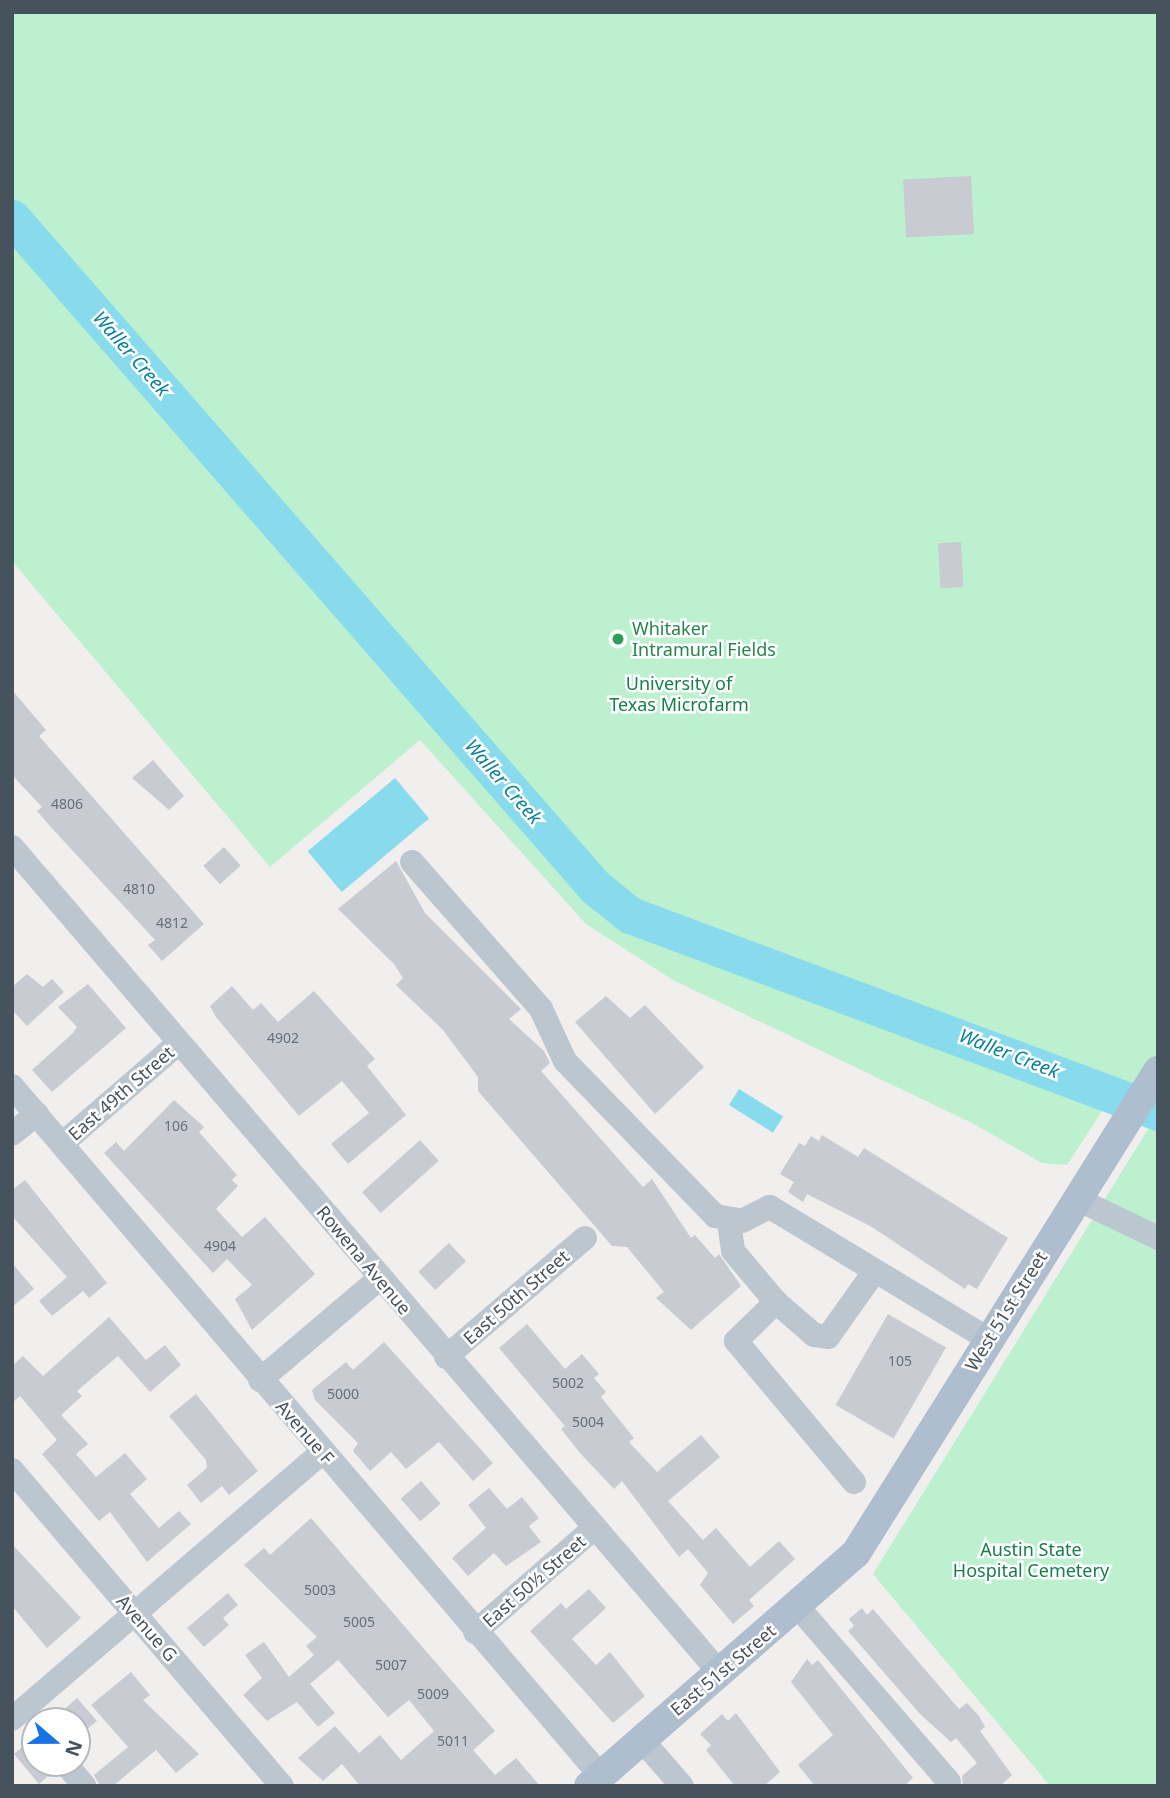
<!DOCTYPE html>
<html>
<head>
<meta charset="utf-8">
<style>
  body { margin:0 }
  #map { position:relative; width:1170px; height:1798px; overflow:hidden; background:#f1eeee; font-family:"Noto Sans",sans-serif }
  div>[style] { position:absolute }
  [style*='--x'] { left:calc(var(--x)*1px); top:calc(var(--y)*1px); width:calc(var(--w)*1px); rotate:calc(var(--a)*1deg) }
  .green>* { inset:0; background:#bcf0cf }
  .water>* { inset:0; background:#88daed; transform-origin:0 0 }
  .river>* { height:37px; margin:-18.5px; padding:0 18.5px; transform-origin:18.5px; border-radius:18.5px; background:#88daed }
  .building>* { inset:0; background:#c8cbd1; transform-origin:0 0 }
  .minor>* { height:24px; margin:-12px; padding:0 12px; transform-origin:12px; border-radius:12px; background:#bcc6ce }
  .major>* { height:30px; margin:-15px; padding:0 15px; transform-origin:15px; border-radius:15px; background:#aebece }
  .dots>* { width:19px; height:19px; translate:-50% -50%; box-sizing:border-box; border:4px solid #fff; border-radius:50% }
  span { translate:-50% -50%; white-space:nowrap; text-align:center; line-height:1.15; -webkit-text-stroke:5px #fff; paint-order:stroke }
  .number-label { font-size:14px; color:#667079 }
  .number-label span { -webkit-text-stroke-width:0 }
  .leisure-label { font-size:18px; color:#27864d }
  .left { translate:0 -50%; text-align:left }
  .park-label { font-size:18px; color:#157f48 }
  .street-label { font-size:18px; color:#46525c }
  .water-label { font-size:19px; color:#0b819c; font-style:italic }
  .frame { position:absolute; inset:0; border:14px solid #46525c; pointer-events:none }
  .north { position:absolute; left:21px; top:1707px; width:70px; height:70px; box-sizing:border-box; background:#fff; border:2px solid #b5babe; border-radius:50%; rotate:110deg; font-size:19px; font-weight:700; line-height:28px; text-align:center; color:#46525c }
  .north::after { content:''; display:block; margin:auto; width:24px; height:32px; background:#1673e4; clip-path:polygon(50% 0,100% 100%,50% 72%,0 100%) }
</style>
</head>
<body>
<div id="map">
  <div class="green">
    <i style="clip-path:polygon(12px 12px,1158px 12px,1158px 1071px,1122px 1127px,1106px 1105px,1067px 1165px,1042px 1163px,972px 1123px,673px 980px,586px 924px,420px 740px,270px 867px,12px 561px)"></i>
    <i style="clip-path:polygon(1158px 1113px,1158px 1786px,1050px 1786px,873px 1574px)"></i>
  </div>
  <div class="water">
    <i style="left:395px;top:778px;width:53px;height:114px;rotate:50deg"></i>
    <i style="left:739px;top:1089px;width:52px;height:19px;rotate:32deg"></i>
  </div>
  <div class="river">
    <i style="--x:12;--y:218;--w:887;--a:48.93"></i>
    <i style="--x:595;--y:887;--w:45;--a:38.7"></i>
    <i style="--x:630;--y:915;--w:564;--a:20.46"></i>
  </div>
  <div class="building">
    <i style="left:971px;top:176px;width:58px;height:68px;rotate:87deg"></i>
    <i style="left:961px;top:542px;width:45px;height:23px;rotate:87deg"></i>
    <i style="clip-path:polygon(12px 690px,46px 730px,39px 736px,204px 924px,162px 961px,148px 945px,155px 940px,49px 825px,37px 811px,42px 807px,12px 775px)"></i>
    <i style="clip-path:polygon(153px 760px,184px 796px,169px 810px,132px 778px)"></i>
    <i style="left:224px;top:847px;width:25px;height:28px;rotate:48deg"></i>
    <i style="clip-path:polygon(396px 861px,425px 913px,521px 1009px,509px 1019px,544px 1051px,550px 1063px,541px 1071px,643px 1187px,652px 1179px,691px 1238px,695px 1235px,715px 1258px,719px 1254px,741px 1286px,691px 1330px,656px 1298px,664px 1292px,627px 1247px,612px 1246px,478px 1091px,478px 1077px,443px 1030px,396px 985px,403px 978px,394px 964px,338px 909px)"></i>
    <i style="clip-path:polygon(27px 974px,43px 987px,52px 979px,64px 992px,27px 1026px,12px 1010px,12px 987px)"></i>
    <i style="clip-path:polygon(88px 984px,126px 1028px,52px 1092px,32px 1070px,73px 1033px,77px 1027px,58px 1007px)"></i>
    <i style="clip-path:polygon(232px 986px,253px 1010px,261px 1003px,278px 1022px,314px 991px,375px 1059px,367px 1066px,406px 1115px,348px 1164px,331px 1144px,369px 1113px,342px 1081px,299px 1116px,216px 1017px,210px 1006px)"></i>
    <i style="clip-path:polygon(606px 996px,630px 1018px,645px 1005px,704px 1067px,655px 1114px,575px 1022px)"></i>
    <i style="clip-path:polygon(174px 1100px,204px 1127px,199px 1132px,237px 1175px,232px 1180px,238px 1186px,216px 1209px,242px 1237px,265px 1217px,315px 1274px,252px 1330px,235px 1299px,252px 1285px,227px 1259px,213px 1273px,104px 1153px,116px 1142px,124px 1151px)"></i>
    <i style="clip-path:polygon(822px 1135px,858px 1157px,864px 1148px,1008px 1238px,977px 1289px,968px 1284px,965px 1289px,872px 1227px,807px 1194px,803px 1202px,788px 1192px,794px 1182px,780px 1174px,799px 1143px,805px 1146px,811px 1136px,819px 1141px)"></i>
    <i style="left:420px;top:1140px;width:28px;height:78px;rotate:48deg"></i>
    <i style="clip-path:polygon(25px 1180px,107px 1283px,89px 1298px,83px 1291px,52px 1316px,39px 1301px,67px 1277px,12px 1216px,12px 1190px)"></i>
    <i style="left:449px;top:1243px;width:25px;height:42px;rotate:47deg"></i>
    <i style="clip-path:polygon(12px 1263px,34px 1289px,12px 1307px)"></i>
    <i style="left:888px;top:1314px;width:67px;height:105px;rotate:30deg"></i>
    <i style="clip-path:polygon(109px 1317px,146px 1360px,165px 1345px,181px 1365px,150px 1392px,118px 1356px,77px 1391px,82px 1396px,61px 1415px,88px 1444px,76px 1454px,96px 1477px,125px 1453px,147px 1479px,130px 1494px,159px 1528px,179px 1511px,191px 1524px,147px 1562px,110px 1512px,99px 1521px,87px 1507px,42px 1454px,57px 1440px,20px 1396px,12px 1403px,12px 1366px,23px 1356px,43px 1376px)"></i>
    <i style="clip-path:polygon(527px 1324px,565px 1369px,582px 1354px,599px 1374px,594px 1378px,606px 1392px,601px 1397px,634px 1438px,629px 1442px,657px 1472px,701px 1435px,720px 1457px,668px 1501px,703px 1540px,716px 1528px,750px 1567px,779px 1541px,795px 1559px,749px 1600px,754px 1606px,733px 1624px,700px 1585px,708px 1573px,688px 1549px,679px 1557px,622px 1481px,614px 1489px,580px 1453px,561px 1429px,565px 1426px,499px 1348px)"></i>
    <i style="clip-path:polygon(384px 1342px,493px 1463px,473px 1481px,439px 1442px,406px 1469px,391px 1452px,370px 1471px,353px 1451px,358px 1443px,315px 1400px,312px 1390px,346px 1362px,353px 1370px)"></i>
    <i style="clip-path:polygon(196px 1394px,258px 1471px,229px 1495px,222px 1486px,201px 1503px,187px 1485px,207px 1468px,206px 1460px,169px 1416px)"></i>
    <i style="left:421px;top:1481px;width:30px;height:27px;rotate:49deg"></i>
    <i style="clip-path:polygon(489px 1488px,507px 1509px,522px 1497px,539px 1518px,529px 1526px,541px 1542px,506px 1566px,494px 1553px,468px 1576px,452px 1558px,486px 1528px,468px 1505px)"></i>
    <i style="clip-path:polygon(311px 1518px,495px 1731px,473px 1750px,495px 1775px,516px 1758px,540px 1786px,360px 1786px,342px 1764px,323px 1781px,298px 1758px,335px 1726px,359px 1753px,380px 1735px,401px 1760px,434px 1731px,409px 1700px,388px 1717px,338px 1660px,310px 1684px,335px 1713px,318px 1727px,297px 1702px,267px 1721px,243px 1695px,262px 1678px,245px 1655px,264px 1642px,289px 1677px,314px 1655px,306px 1646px,317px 1637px,244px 1565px,264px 1548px,270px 1555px)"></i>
    <i style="clip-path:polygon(12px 1544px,81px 1618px,47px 1648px,12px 1606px)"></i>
    <i style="clip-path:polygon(589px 1589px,606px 1608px,572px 1639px,596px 1665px,610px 1652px,645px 1696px,613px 1723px,530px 1631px,561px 1603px,566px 1609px)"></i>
    <i style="clip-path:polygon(228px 1593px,238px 1605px,223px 1618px,229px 1625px,204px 1647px,187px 1628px)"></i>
    <i style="clip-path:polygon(862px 1608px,867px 1615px,873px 1609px,959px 1709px,967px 1703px,979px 1716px,985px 1727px,980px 1731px,1012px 1775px,1000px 1786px,963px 1786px,962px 1776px,977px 1763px,956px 1738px,951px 1742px,920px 1714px,848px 1631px,854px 1626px,849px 1619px)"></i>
    <i style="clip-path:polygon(807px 1659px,812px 1665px,818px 1660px,913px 1778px,904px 1786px,815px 1786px,798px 1765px,833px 1735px,791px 1682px)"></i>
    <i style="clip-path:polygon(131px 1672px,150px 1695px,143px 1700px,199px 1754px,176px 1773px,156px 1750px,113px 1786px,100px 1786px,94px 1775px,128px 1747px,91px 1705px)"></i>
    <i style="clip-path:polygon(77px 1698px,97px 1721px,77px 1737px,77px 1721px,51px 1721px)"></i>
    <i style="clip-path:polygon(736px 1713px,780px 1772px,764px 1786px,735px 1786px,706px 1750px,711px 1745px,700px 1734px,722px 1714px,728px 1721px)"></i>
    <i style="clip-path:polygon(35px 1736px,35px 1763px,50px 1763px,53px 1772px,39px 1784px,14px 1754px)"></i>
  </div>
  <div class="minor">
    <i style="--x:12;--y:847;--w:1086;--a:49.4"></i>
    <i style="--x:412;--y:862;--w:196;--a:48.7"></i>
    <i style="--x:541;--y:1009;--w:57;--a:65.2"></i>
    <i style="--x:565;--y:1061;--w:216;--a:45.9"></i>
    <i style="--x:715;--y:1216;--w:27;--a:10"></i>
    <i style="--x:742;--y:1221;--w:31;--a:-27"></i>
    <i style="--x:770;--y:1207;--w:255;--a:31.2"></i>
    <i style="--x:12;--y:1086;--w:907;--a:49.52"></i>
    <i style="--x:12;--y:1134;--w:32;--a:-39"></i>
    <i style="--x:63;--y:1143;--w:153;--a:-40.8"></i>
    <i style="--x:1077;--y:1199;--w:90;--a:25.7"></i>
    <i style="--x:729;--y:1222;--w:29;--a:82"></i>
    <i style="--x:733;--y:1251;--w:67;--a:49.9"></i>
    <i style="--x:776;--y:1302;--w:56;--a:135.7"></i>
    <i style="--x:736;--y:1341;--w:184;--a:50.1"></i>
    <i style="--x:776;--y:1302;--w:50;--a:41"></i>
    <i style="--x:814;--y:1335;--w:14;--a:8"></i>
    <i style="--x:828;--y:1337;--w:80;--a:-54.7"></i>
    <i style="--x:446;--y:1357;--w:183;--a:-40.6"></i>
    <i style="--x:260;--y:1380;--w:157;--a:-40.4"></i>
    <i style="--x:12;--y:1470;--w:416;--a:49.5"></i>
    <i style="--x:798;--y:1607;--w:231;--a:49.2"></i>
    <i style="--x:475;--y:1632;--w:157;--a:-41.1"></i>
    <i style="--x:12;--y:1719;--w:409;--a:-40.7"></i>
    <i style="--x:642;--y:1740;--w:61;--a:49"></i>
    <i style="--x:65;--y:1763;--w:30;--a:50"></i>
  </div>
  <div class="major">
    <i style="--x:589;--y:1786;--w:354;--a:-41.1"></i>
    <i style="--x:856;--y:1553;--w:569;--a:-57.93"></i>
  </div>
  <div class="dots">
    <i style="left:618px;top:639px;background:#2e9e5b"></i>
  </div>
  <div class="number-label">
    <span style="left:67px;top:804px">4806</span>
    <span style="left:139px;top:889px">4810</span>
    <span style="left:172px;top:923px">4812</span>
    <span style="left:283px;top:1038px">4902</span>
    <span style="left:176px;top:1126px">106</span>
    <span style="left:220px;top:1246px">4904</span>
    <span style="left:900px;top:1361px">105</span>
    <span style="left:568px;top:1383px">5002</span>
    <span style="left:343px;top:1394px">5000</span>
    <span style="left:588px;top:1422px">5004</span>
    <span style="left:320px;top:1590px">5003</span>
    <span style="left:359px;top:1622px">5005</span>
    <span style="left:391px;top:1665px">5007</span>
    <span style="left:433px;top:1694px">5009</span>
    <span style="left:453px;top:1741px">5011</span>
  </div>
  <div class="leisure-label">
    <span class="left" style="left:632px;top:639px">Whitaker<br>Intramural Fields</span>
  </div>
  <div class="park-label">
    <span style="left:679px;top:694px">University of<br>Texas Microfarm</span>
    <span style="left:1031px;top:1560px">Austin State<br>Hospital Cemetery</span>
  </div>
  <div class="street-label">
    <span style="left:121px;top:1093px;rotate:-41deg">East 49th Street</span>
    <span style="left:364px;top:1260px;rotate:50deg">Rowena Avenue</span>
    <span style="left:516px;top:1297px;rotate:-41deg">East 50th Street</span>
    <span style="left:1006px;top:1311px;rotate:-58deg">West 51st Street</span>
    <span style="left:305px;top:1432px;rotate:49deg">Avenue F</span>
    <span style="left:534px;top:1581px;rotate:-41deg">East 50½ Street</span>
    <span style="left:147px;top:1628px;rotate:49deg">Avenue G</span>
    <span style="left:723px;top:1670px;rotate:-40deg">East 51st Street</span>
  </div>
  <div class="water-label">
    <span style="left:131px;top:354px;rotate:49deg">Waller Creek</span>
    <span style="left:503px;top:782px;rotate:49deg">Waller Creek</span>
    <span style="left:1009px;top:1054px;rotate:21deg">Waller Creek</span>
  </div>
  <div class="frame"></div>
  <div class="north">N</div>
</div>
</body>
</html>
